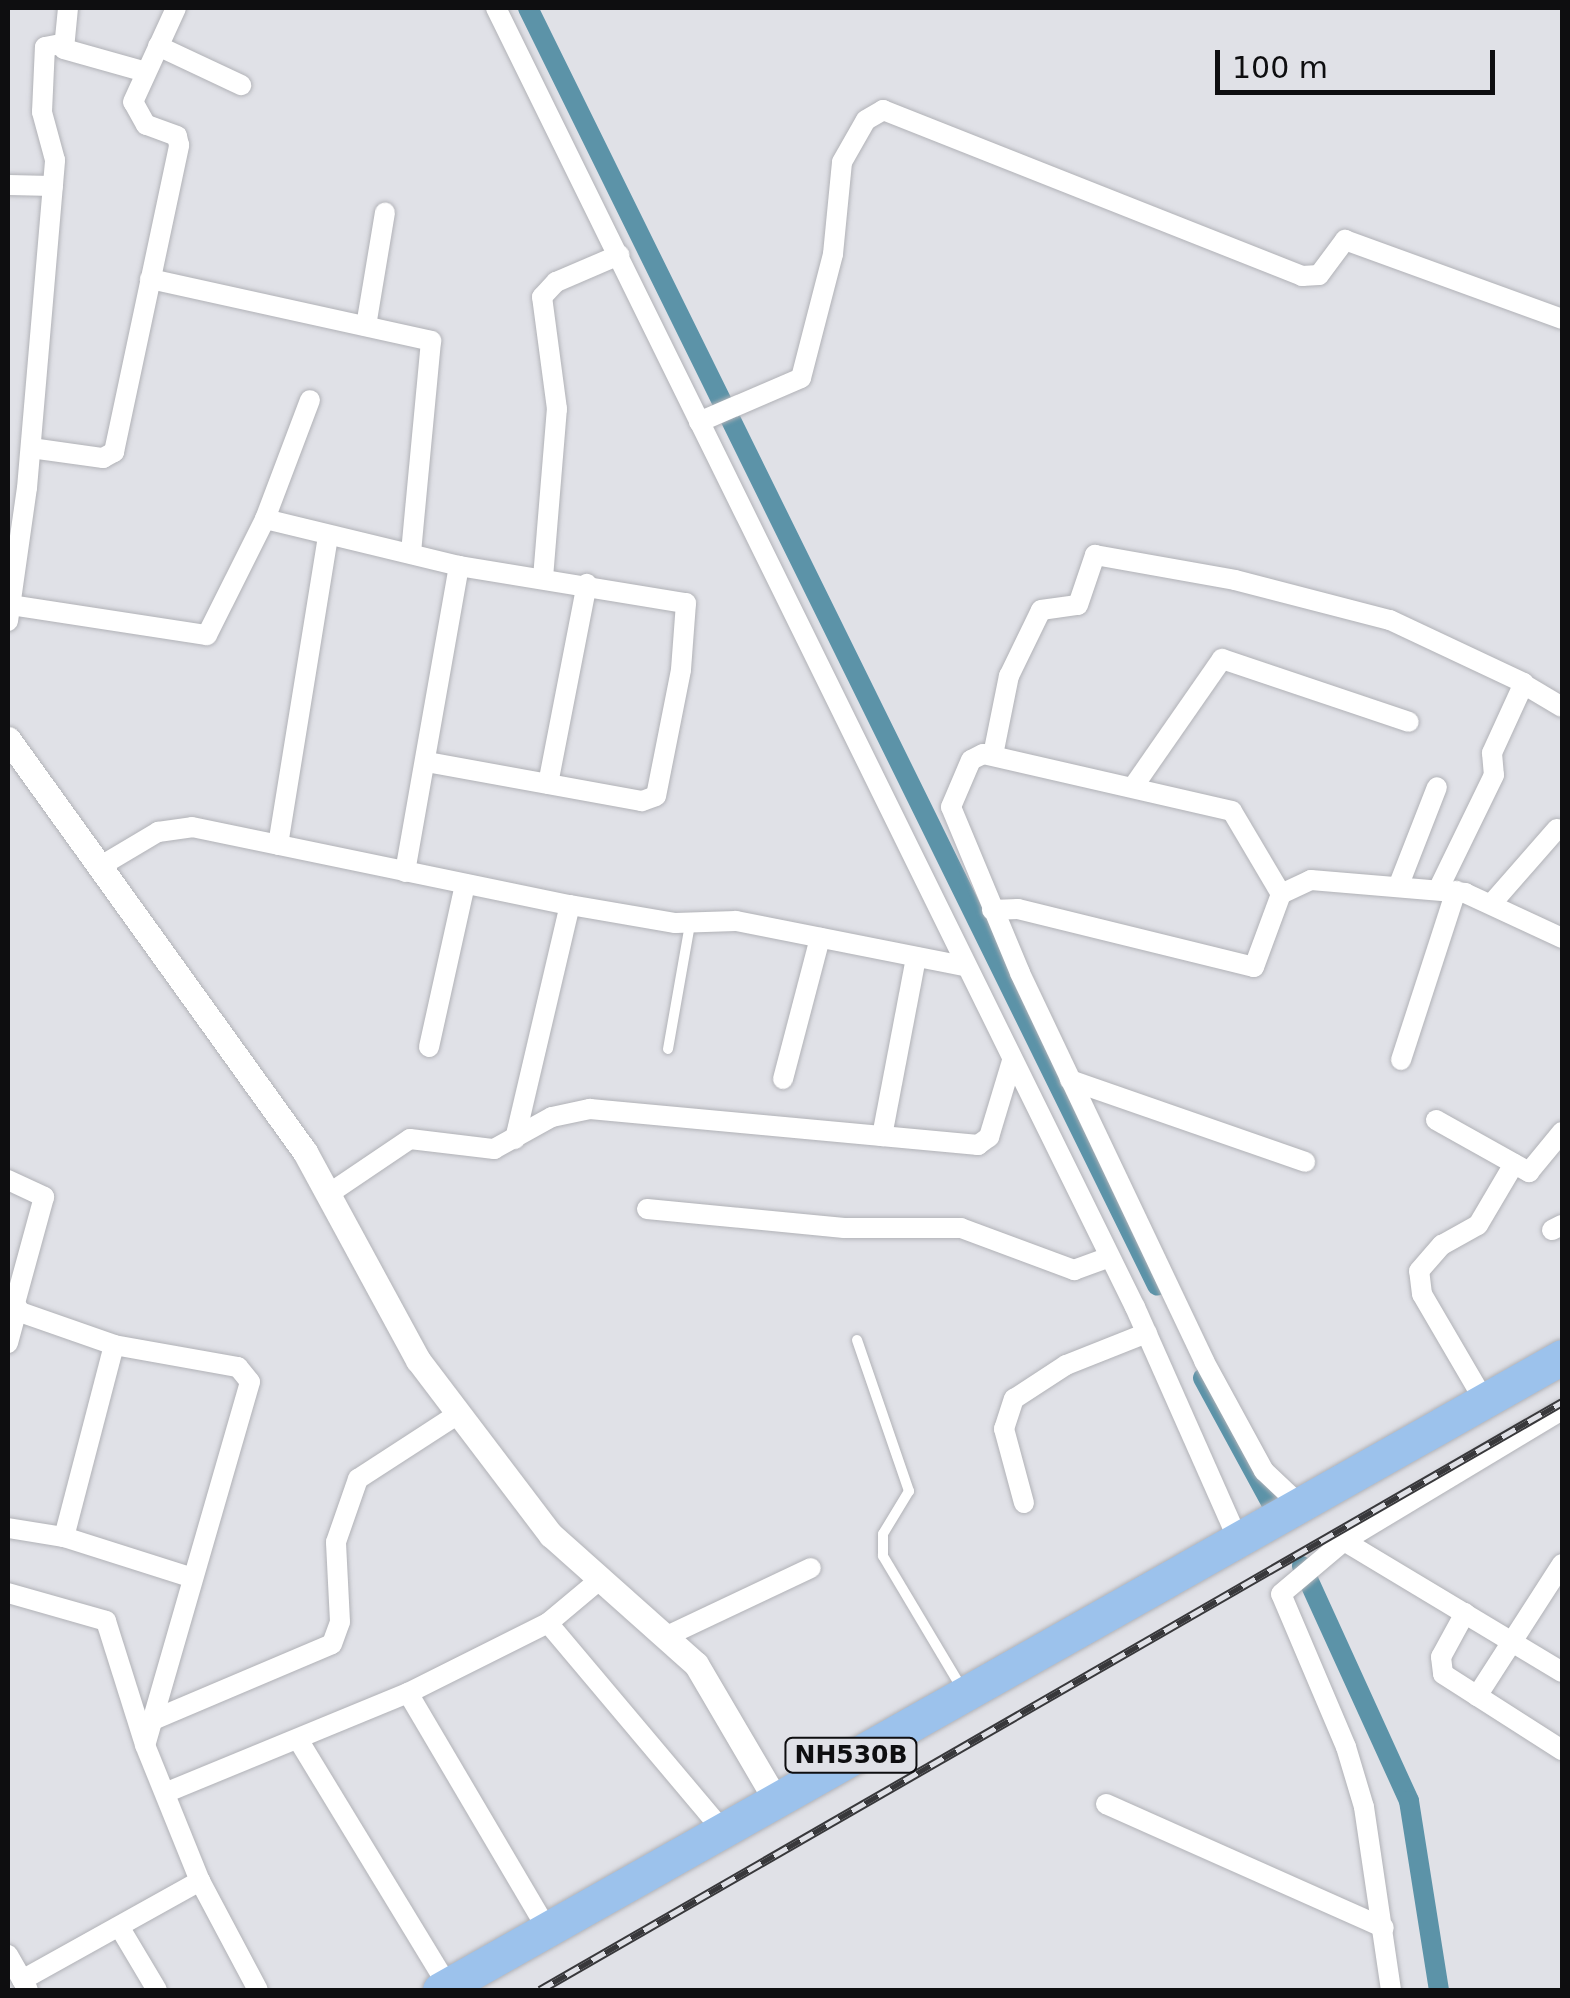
<!DOCTYPE html>
<html>
<head>
<meta charset="utf-8">
<style>
  body { margin:0 }
  #map { position:relative; width:1570px; height:1998px; overflow:hidden; background:#e0e1e7; font-family:"DejaVu Sans",sans-serif }
  div>[style] { position:absolute }
  [style*='--x'] { left:calc(var(--x)*1px); top:calc(var(--y)*1px); width:calc(var(--w)*1px); rotate:calc(var(--a)*1deg) }
  .canal>* { height:20px; margin:-10px; padding:0 10px; transform-origin:10px; border-radius:10px; background:#5c93a8 }
  .roads { filter:drop-shadow(0 0 2px #b1b2b7) drop-shadow(0 0 2px #b1b2b7) }
  .service>* { height:10px; margin:-5px; padding:0 5px; transform-origin:5px; border-radius:5px; background:#fff }
  .minor>* { height:20px; margin:-10px; padding:0 10px; transform-origin:10px; border-radius:10px; background:#fff }
  .tertiary>* { height:25px; margin:-12.5px; padding:0 12.5px; transform-origin:12.5px; border-radius:12.5px; background:#fff }
  .trunk>* { height:35px; margin:-17.5px; padding:0 17.5px; transform-origin:17.5px; border-radius:17.5px; background:#9cc2ec }
  .rail>* { height:9px; margin-top:-4.5px; transform-origin:0; background:repeating-linear-gradient(90deg,#e0e1e7 0 15px,#38383b 0 30px); box-sizing:border-box; border-block:2px solid #38383b }
  span { translate:-50% -50%; white-space:nowrap; text-align:center; line-height:1.15; -webkit-text-stroke:10px #e0e1e7; paint-order:stroke }
  .shield-label span { padding:2px 8px; background:#e0e1e7; border:2px solid; border-radius:8px; -webkit-text-stroke-width:0 }
  .shield-label { font-size:25px; color:#0e0e10; font-weight:700 }
  .frame { position:absolute; inset:0; border:10px solid #0e0e10; pointer-events:none }
  .scale { position:absolute; left:1215px; top:50px; width:280px; height:45px; box-sizing:border-box; border:5px solid #0e0e10; border-top:0; padding-left:12px; font-size:30px; line-height:35px; white-space:nowrap; color:#0e0e10; -webkit-text-stroke:8px #e0e1e7; paint-order:stroke }
</style>
</head>
<body>
<div id="map">
  <div class="canal">
    <i style="--x:528;--y:8;--w:1424;--a:63.78"></i>
    <i style="--x:1203;--y:1378;--w:163;--a:61.4"></i>
    <i style="--x:1302;--y:1566;--w:258;--a:65.5"></i>
    <i style="--x:1409;--y:1801;--w:191;--a:81"></i>
  </div>
  <div class="roads">
    <div class="service">
      <i style="--x:668;--y:1049;--w:127;--a:-80"></i>
      <i style="--x:857;--y:1340;--w:160;--a:71"></i>
      <i style="--x:909;--y:1491;--w:50;--a:121.2"></i>
      <i style="--x:883;--y:1534;--w:22;--a:90"></i>
      <i style="--x:883;--y:1556;--w:152;--a:59.2"></i>
    </div>
    <div class="minor">
      <i style="--x:68;--y:8;--w:41;--a:95.6"></i>
      <i style="--x:64;--y:49;--w:85;--a:15.7"></i>
      <i style="--x:496;--y:8;--w:1448;--a:63.81"></i>
      <i style="--x:1135;--y:1307;--w:257;--a:66.1"></i>
      <i style="--x:158;--y:46;--w:92;--a:25.2"></i>
      <i style="--x:8;--y:185;--w:45;--a:1.3"></i>
      <i style="--x:150;--y:279;--w:288;--a:12.4"></i>
      <i style="--x:431;--y:341;--w:211;--a:95.4"></i>
      <i style="--x:366;--y:326;--w:115;--a:-80.5"></i>
      <i style="--x:699;--y:422;--w:111;--a:-23.3"></i>
      <i style="--x:801;--y:378;--w:128;--a:-75.5"></i>
      <i style="--x:833;--y:254;--w:92;--a:-84.4"></i>
      <i style="--x:842;--y:162;--w:48;--a:-60.3"></i>
      <i style="--x:866;--y:120;--w:20;--a:-30"></i>
      <i style="--x:883;--y:110;--w:451;--a:21.6"></i>
      <i style="--x:1302;--y:276;--w:17;--a:-3"></i>
      <i style="--x:1319;--y:275;--w:44;--a:-53.4"></i>
      <i style="--x:1345;--y:240;--w:231;--a:20"></i>
      <i style="--x:31;--y:448;--w:73;--a:7.9"></i>
      <i style="--x:103;--y:458;--w:13;--a:-29"></i>
      <i style="--x:114;--y:452;--w:314;--a:-78"></i>
      <i style="--x:179;--y:145;--w:9;--a:-103"></i>
      <i style="--x:177;--y:136;--w:33;--a:-160"></i>
      <i style="--x:146;--y:125;--w:26;--a:-119"></i>
      <i style="--x:133;--y:102;--w:103;--a:-65.4"></i>
      <i style="--x:265;--y:519;--w:200;--a:13.6"></i>
      <i style="--x:459;--y:566;--w:230;--a:9.3"></i>
      <i style="--x:686;--y:603;--w:67;--a:94.3"></i>
      <i style="--x:681;--y:670;--w:128;--a:101.2"></i>
      <i style="--x:656;--y:796;--w:15;--a:160"></i>
      <i style="--x:642;--y:801;--w:219;--a:-169.7"></i>
      <i style="--x:543;--y:578;--w:170;--a:-85.3"></i>
      <i style="--x:557;--y:409;--w:113;--a:-97.6"></i>
      <i style="--x:542;--y:297;--w:21;--a:-47"></i>
      <i style="--x:556;--y:282;--w:69;--a:-23.2"></i>
      <i style="--x:10;--y:605;--w:199;--a:8.7"></i>
      <i style="--x:207;--y:635;--w:130;--a:-63.4"></i>
      <i style="--x:265;--y:519;--w:127;--a:-69.3"></i>
      <i style="--x:8;--y:621;--w:134;--a:-81.9"></i>
      <i style="--x:27;--y:488;--w:329;--a:-85.1"></i>
      <i style="--x:55;--y:160;--w:50;--a:-105.2"></i>
      <i style="--x:42;--y:112;--w:65;--a:-87.4"></i>
      <i style="--x:45;--y:47;--w:16;--a:-11"></i>
      <i style="--x:1525;--y:685;--w:43;--a:30.7"></i>
      <i style="--x:993;--y:755;--w:81;--a:-78.6"></i>
      <i style="--x:1009;--y:676;--w:73;--a:-64.1"></i>
      <i style="--x:1041;--y:610;--w:37;--a:-8"></i>
      <i style="--x:1078;--y:605;--w:53;--a:-71.2"></i>
      <i style="--x:1095;--y:555;--w:142;--a:10.1"></i>
      <i style="--x:1235;--y:580;--w:160;--a:14.5"></i>
      <i style="--x:1390;--y:620;--w:148;--a:25.2"></i>
      <i style="--x:1524;--y:683;--w:77;--a:114.6"></i>
      <i style="--x:1492;--y:753;--w:22;--a:85"></i>
      <i style="--x:1494;--y:775;--w:128;--a:116"></i>
      <i style="--x:548;--y:784;--w:204;--a:-79"></i>
      <i style="--x:1133;--y:787;--w:156;--a:-55.2"></i>
      <i style="--x:1222;--y:659;--w:197;--a:18.6"></i>
      <i style="--x:278;--y:845;--w:313;--a:-80.8"></i>
      <i style="--x:99;--y:867;--w:69;--a:-30.7"></i>
      <i style="--x:158;--y:832;--w:34;--a:-8"></i>
      <i style="--x:192;--y:827;--w:386;--a:11.7"></i>
      <i style="--x:570;--y:905;--w:107;--a:9.7"></i>
      <i style="--x:675;--y:923;--w:61;--a:-1.9"></i>
      <i style="--x:736;--y:921;--w:231;--a:11.2"></i>
      <i style="--x:405;--y:872;--w:311;--a:-80"></i>
      <i style="--x:1398;--y:887;--w:107;--a:-68.7"></i>
      <i style="--x:1281;--y:894;--w:96;--a:-120.6"></i>
      <i style="--x:1232;--y:811;--w:255;--a:-167.1"></i>
      <i style="--x:983;--y:754;--w:13;--a:153"></i>
      <i style="--x:971;--y:760;--w:51;--a:113.1"></i>
      <i style="--x:951;--y:807;--w:180;--a:67.4"></i>
      <i style="--x:1020;--y:973;--w:429;--a:64.6"></i>
      <i style="--x:1204;--y:1361;--w:125;--a:61.4"></i>
      <i style="--x:1264;--y:1471;--w:51;--a:43.4"></i>
      <i style="--x:1493;--y:902;--w:97;--a:-48.8"></i>
      <i style="--x:992;--y:910;--w:26;--a:-2"></i>
      <i style="--x:1018;--y:909;--w:243;--a:13.8"></i>
      <i style="--x:1254;--y:967;--w:78;--a:-69.7"></i>
      <i style="--x:1281;--y:894;--w:33;--a:-25"></i>
      <i style="--x:1311;--y:880;--w:155;--a:4.8"></i>
      <i style="--x:1465;--y:893;--w:107;--a:24.9"></i>
      <i style="--x:429;--y:1047;--w:167;--a:-77.5"></i>
      <i style="--x:1401;--y:1060;--w:178;--a:-72"></i>
      <i style="--x:783;--y:1079;--w:146;--a:-75.3"></i>
      <i style="--x:1070;--y:1080;--w:249;--a:19.2"></i>
      <i style="--x:1436;--y:1120;--w:107;--a:29.2"></i>
      <i style="--x:1529;--y:1172;--w:52;--a:-50.5"></i>
      <i style="--x:882;--y:1136;--w:182;--a:-79.2"></i>
      <i style="--x:515;--y:1139;--w:240;--a:-76.8"></i>
      <i style="--x:8;--y:1180;--w:40;--a:25"></i>
      <i style="--x:44;--y:1197;--w:110;--a:105.3"></i>
      <i style="--x:15;--y:1303;--w:10;--a:61"></i>
      <i style="--x:20;--y:1312;--w:100;--a:19.3"></i>
      <i style="--x:114;--y:1345;--w:126;--a:10.1"></i>
      <i style="--x:238;--y:1367;--w:19;--a:51"></i>
      <i style="--x:250;--y:1382;--w:378;--a:106.1"></i>
      <i style="--x:327;--y:1195;--w:100;--a:-34"></i>
      <i style="--x:410;--y:1139;--w:85;--a:6.8"></i>
      <i style="--x:494;--y:1149;--w:66;--a:-28.9"></i>
      <i style="--x:552;--y:1117;--w:39;--a:-12"></i>
      <i style="--x:590;--y:1109;--w:390;--a:5.3"></i>
      <i style="--x:978;--y:1145;--w:14;--a:-36"></i>
      <i style="--x:989;--y:1137;--w:79;--a:-73.2"></i>
      <i style="--x:647;--y:1209;--w:198;--a:5.5"></i>
      <i style="--x:844;--y:1228;--w:117;--a:0"></i>
      <i style="--x:961;--y:1228;--w:121;--a:20.4"></i>
      <i style="--x:1074;--y:1270;--w:38;--a:-20"></i>
      <i style="--x:1552;--y:1230;--w:11;--a:-27"></i>
      <i style="--x:8;--y:1343;--w:35;--a:-75"></i>
      <i style="--x:1485;--y:1402;--w:125;--a:-120.3"></i>
      <i style="--x:1422;--y:1294;--w:23;--a:-97"></i>
      <i style="--x:1419;--y:1271;--w:35;--a:-49"></i>
      <i style="--x:1442;--y:1245;--w:41;--a:-29.1"></i>
      <i style="--x:1478;--y:1225;--w:71;--a:-59.5"></i>
      <i style="--x:1024;--y:1503;--w:77;--a:-105.1"></i>
      <i style="--x:1004;--y:1429;--w:32;--a:-72"></i>
      <i style="--x:1014;--y:1399;--w:62;--a:-33.2"></i>
      <i style="--x:1066;--y:1365;--w:87;--a:-21.6"></i>
      <i style="--x:8;--y:1528;--w:57;--a:9.1"></i>
      <i style="--x:64;--y:1537;--w:132;--a:17.6"></i>
      <i style="--x:64;--y:1537;--w:198;--a:-75.4"></i>
      <i style="--x:1344;--y:1541;--w:254;--a:31"></i>
      <i style="--x:8;--y:1593;--w:102;--a:15.9"></i>
      <i style="--x:106;--y:1621;--w:130;--a:72.5"></i>
      <i style="--x:145;--y:1745;--w:147;--a:68"></i>
      <i style="--x:200;--y:1881;--w:123;--a:62"></i>
      <i style="--x:1465;--y:1613;--w:50;--a:118.6"></i>
      <i style="--x:1441;--y:1657;--w:17;--a:83"></i>
      <i style="--x:1443;--y:1674;--w:141;--a:32.6"></i>
      <i style="--x:548;--y:1623;--w:267;--a:49.9"></i>
      <i style="--x:667;--y:1636;--w:159;--a:-25.3"></i>
      <i style="--x:408;--y:1693;--w:272;--a:59.5"></i>
      <i style="--x:1477;--y:1696;--w:157;--a:-57.2"></i>
      <i style="--x:153;--y:1720;--w:194;--a:-23"></i>
      <i style="--x:332;--y:1644;--w:23;--a:-70"></i>
      <i style="--x:340;--y:1622;--w:80;--a:-92.9"></i>
      <i style="--x:336;--y:1542;--w:67;--a:-70.8"></i>
      <i style="--x:358;--y:1479;--w:119;--a:-33"></i>
      <i style="--x:299;--y:1741;--w:287;--a:58.7"></i>
      <i style="--x:165;--y:1793;--w:263;--a:-22.4"></i>
      <i style="--x:408;--y:1693;--w:157;--a:-26.6"></i>
      <i style="--x:548;--y:1623;--w:64;--a:-39.9"></i>
      <i style="--x:1106;--y:1804;--w:304;--a:24"></i>
      <i style="--x:120;--y:1928;--w:72;--a:59.2"></i>
      <i style="--x:8;--y:1955;--w:40;--a:60.3"></i>
      <i style="--x:22;--y:1980;--w:204;--a:-29.1"></i>
      <i style="--x:1391;--y:1990;--w:185;--a:-98.4"></i>
      <i style="--x:1364;--y:1807;--w:63;--a:-106.7"></i>
      <i style="--x:1346;--y:1747;--w:166;--a:-113"></i>
      <i style="--x:1281;--y:1594;--w:82;--a:-40.1"></i>
      <i style="--x:1344;--y:1541;--w:254;--a:-31"></i>
    </div>
    <div class="tertiary">
      <i style="--x:8;--y:739;--w:509;--a:54.28"></i>
      <i style="--x:305;--y:1152;--w:237;--a:61.5"></i>
      <i style="--x:418;--y:1360;--w:220;--a:52.8"></i>
      <i style="--x:551;--y:1535;--w:194;--a:41.7"></i>
      <i style="--x:696;--y:1664;--w:154;--a:59.6"></i>
    </div>
    <div class="trunk">
      <i style="--x:440;--y:1990;--w:1288;--a:-29.43"></i>
    </div>
  </div>
  <div class="rail">
    <i style="--x:540;--y:1990;--w:1179;--a:-29.91"></i>
  </div>
  <div class="shield-label">
    <span style="left:851px;top:1755px">NH530B</span>
  </div>
  <div class="frame"></div>
  <div class="scale">100 m</div>
</div>
</body>
</html>
